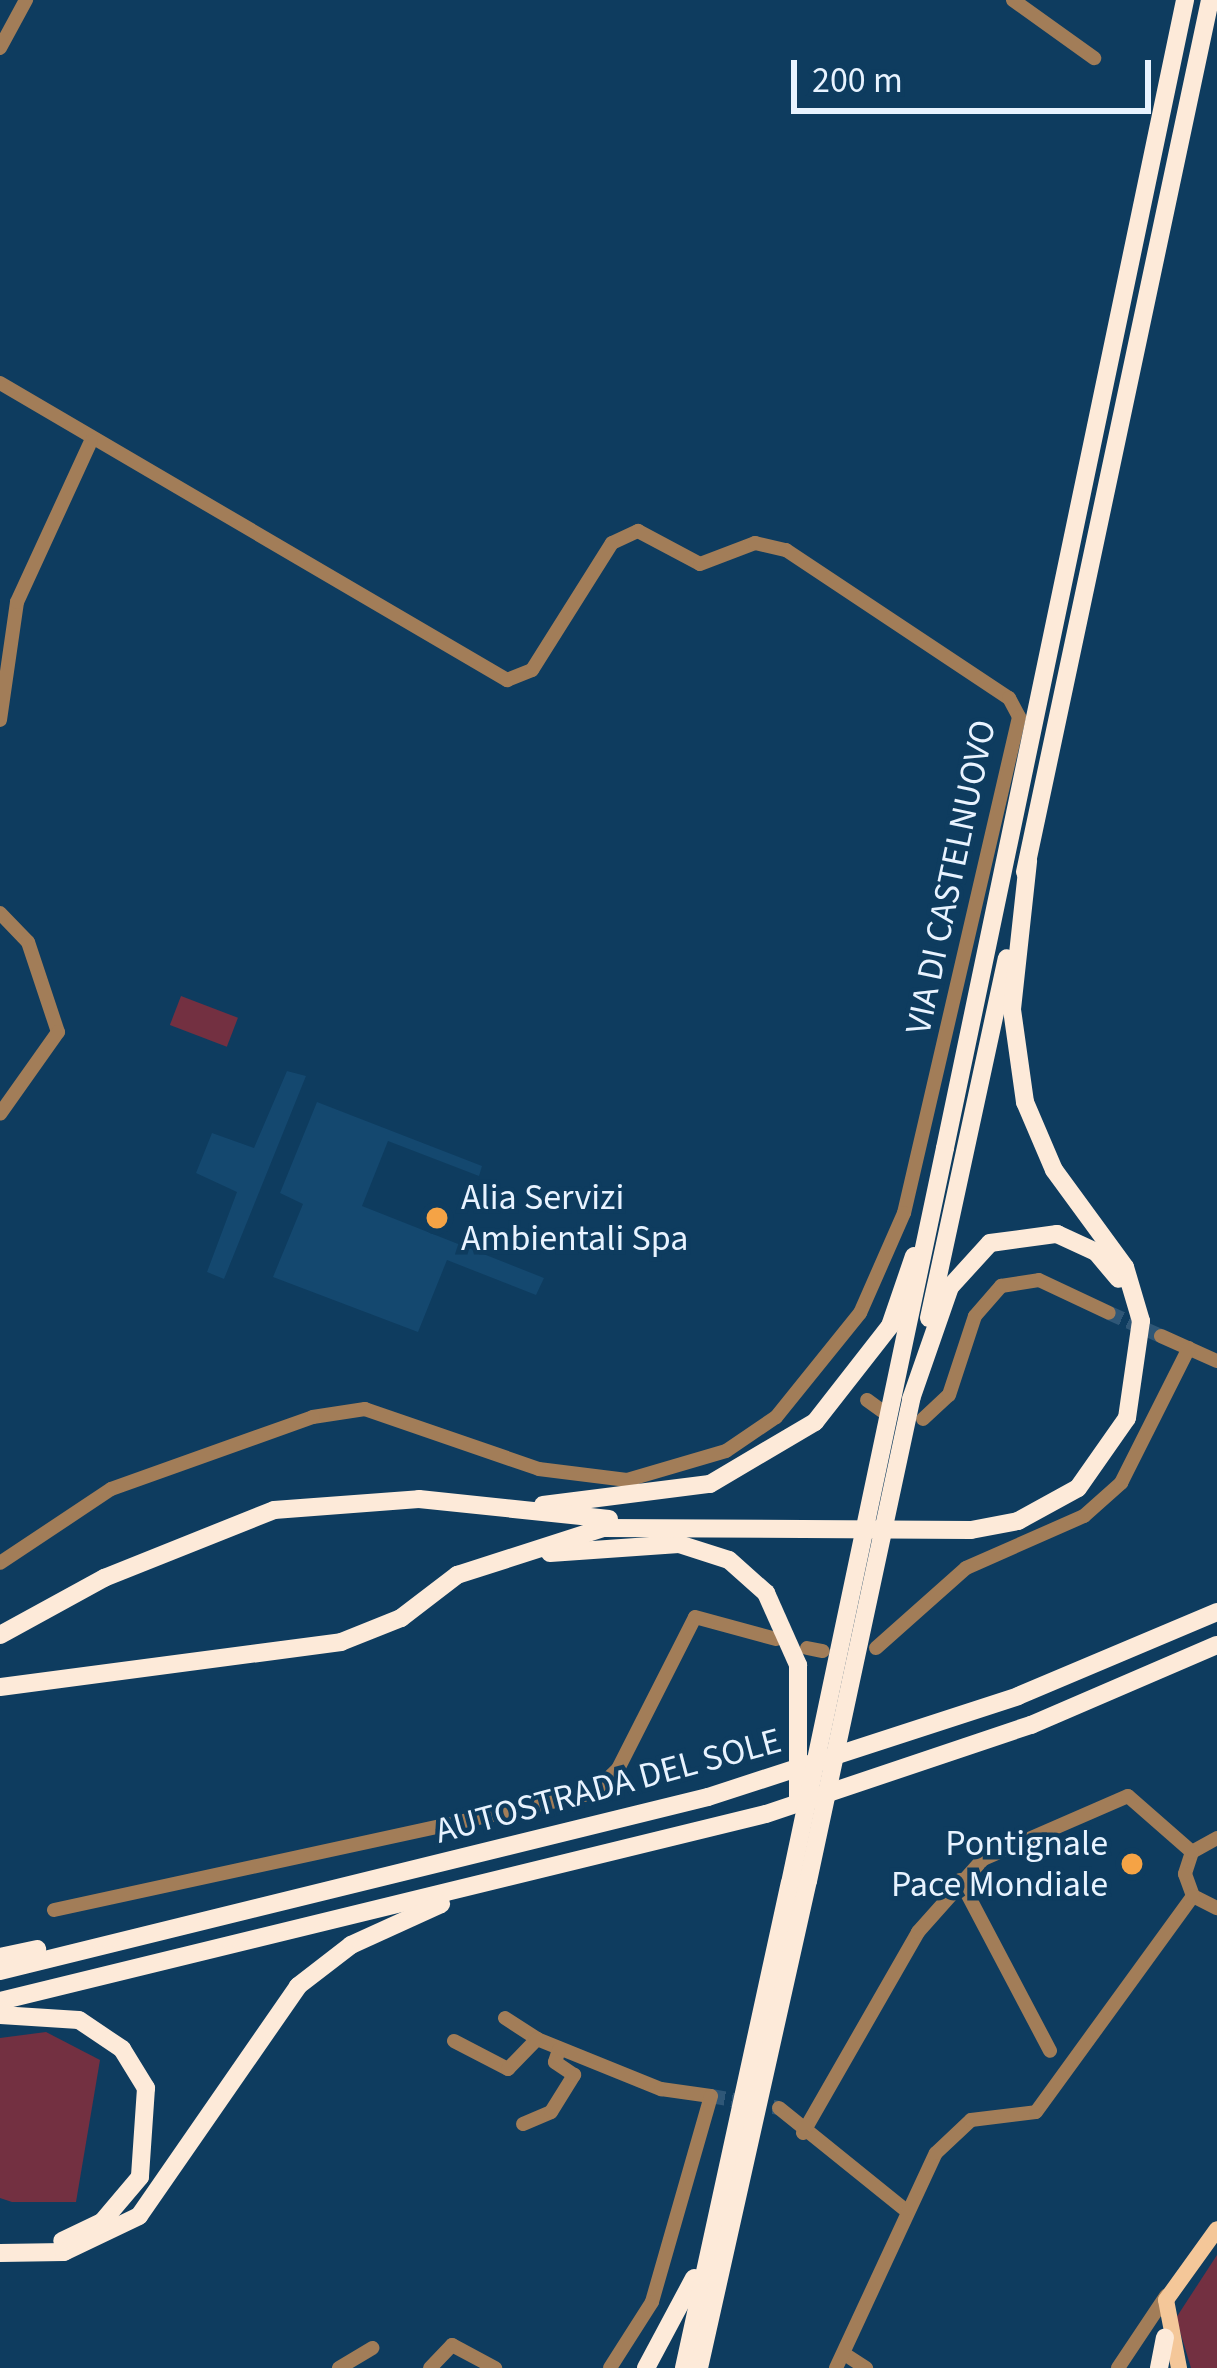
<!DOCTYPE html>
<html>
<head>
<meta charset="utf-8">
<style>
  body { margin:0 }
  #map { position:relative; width:1217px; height:2368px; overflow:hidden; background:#0e3c5f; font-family:"Source Sans 3",sans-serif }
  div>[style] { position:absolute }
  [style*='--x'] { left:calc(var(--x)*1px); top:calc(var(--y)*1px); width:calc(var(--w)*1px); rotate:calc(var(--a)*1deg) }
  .built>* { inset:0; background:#14486f }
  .green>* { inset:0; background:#733041; transform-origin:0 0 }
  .minor-tunnel>* { height:14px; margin-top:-7px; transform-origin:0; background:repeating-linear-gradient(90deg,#2f5777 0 14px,transparent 0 21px) }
  .minor>* { height:14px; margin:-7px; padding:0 7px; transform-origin:7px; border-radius:7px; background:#a27d58 }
  .major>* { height:16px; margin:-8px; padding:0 8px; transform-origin:8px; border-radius:8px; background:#f4c799 }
  .highway>* { height:18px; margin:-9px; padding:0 9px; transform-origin:9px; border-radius:9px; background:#fdead9 }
  .highway-bridge>* { height:18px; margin:-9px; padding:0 9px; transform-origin:9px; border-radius:9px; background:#fdead9 }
  .dots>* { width:33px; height:33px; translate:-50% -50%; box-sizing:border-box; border:6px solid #0e3c5f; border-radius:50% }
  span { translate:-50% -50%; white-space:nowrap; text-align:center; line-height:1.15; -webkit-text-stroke:9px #0e3c5f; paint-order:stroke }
  .street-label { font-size:36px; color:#e8f3ff }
  .poi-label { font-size:36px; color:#e8f3ff }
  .left { translate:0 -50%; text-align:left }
  .right { translate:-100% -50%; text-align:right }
  .scale { position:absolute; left:791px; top:60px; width:360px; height:54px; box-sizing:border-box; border:6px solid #e8f3ff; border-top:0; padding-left:15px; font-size:36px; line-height:42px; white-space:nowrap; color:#e8f3ff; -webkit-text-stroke:9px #0e3c5f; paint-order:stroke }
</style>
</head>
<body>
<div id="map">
  <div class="built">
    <i style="clip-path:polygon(287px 1071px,306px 1076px,224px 1279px,207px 1272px,237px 1192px,196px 1173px,212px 1133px,254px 1148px)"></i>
    <i style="clip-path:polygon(317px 1102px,482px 1166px,479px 1176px,388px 1141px,362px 1206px,544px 1278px,536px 1295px,447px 1260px,418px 1332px,273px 1277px,303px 1204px,280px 1193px)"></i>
  </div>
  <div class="green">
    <i style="left:181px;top:996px;width:61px;height:31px;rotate:21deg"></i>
    <i style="clip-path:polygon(46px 2032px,100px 2060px,76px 2202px,12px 2202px,0 2198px,0 2038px)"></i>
    <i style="clip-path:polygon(1217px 2255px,1217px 2368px,1191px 2368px,1176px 2318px)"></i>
  </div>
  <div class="minor-tunnel">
    <i style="--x:1109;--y:1313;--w:57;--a:23.9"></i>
    <i style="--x:711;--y:2096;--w:69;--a:10"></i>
  </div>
  <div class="minor">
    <i style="--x:1013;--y:0;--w:100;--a:35.6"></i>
    <i style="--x:0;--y:48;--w:55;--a:-61.6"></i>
    <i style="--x:0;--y:383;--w:588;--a:30.36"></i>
    <i style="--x:507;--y:680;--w:27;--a:-22"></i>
    <i style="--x:532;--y:670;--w:150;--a:-57.8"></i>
    <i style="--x:612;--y:543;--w:29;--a:-25"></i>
    <i style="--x:638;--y:531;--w:70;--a:28"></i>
    <i style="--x:700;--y:564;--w:59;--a:-20.9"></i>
    <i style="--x:755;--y:543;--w:32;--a:13"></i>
    <i style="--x:786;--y:550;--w:268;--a:33.6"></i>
    <i style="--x:1009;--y:698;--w:21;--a:62"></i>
    <i style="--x:1019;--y:717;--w:509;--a:103.05"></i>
    <i style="--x:904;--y:1213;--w:109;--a:113.7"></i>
    <i style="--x:860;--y:1313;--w:134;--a:128.9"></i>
    <i style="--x:776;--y:1417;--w:60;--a:145.8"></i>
    <i style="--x:726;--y:1451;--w:103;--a:163.7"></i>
    <i style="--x:627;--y:1480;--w:89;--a:-172.9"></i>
    <i style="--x:539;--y:1469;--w:184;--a:-161"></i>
    <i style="--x:365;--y:1409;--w:53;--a:171.3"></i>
    <i style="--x:313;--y:1417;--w:214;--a:160.4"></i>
    <i style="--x:111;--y:1489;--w:133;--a:146.3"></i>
    <i style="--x:0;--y:720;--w:119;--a:-81.8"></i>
    <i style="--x:17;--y:602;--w:177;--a:-65.3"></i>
    <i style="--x:0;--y:913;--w:40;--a:46"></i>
    <i style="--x:28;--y:942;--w:95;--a:71.6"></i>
    <i style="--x:58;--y:1032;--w:100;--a:125.3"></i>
    <i style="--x:1161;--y:1336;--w:61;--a:24.1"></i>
    <i style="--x:867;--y:1400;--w:19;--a:36"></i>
    <i style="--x:923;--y:1419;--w:35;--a:-43"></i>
    <i style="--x:949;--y:1395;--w:83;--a:-71.8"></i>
    <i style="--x:975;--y:1316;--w:40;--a:-49"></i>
    <i style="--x:1001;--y:1286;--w:38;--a:-9"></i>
    <i style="--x:1039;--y:1280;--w:77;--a:25.2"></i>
    <i style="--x:807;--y:1648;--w:16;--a:11"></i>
    <i style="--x:876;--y:1648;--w:120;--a:-41.6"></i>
    <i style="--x:966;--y:1568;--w:129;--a:-23.8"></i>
    <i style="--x:1084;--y:1516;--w:50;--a:-41.7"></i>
    <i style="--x:1121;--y:1483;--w:151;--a:-63.3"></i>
    <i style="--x:1217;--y:1838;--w:29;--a:151"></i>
    <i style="--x:1192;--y:1852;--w:23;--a:108"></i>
    <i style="--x:1185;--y:1874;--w:23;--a:70"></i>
    <i style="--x:1193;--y:1896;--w:27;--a:27"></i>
    <i style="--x:960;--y:1880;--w:193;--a:62.2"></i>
    <i style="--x:54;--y:1910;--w:552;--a:-12.25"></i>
    <i style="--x:593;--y:1793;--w:35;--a:-44"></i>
    <i style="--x:618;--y:1769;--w:170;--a:-63.1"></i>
    <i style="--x:695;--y:1617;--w:84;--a:15.2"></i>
    <i style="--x:505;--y:2018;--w:38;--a:33"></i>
    <i style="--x:454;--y:2041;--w:61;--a:27.4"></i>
    <i style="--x:508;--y:2069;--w:42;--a:-46"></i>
    <i style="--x:537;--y:2039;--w:134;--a:22"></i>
    <i style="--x:661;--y:2089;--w:50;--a:8"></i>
    <i style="--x:711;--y:2096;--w:214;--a:106"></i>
    <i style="--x:652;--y:2302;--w:78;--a:122.5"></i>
    <i style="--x:779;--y:2108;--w:159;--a:38.9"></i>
    <i style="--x:523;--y:2124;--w:30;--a:-23"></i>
    <i style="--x:551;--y:2112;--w:44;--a:-58.1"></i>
    <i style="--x:574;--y:2075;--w:23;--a:-146"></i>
    <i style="--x:555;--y:2062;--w:13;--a:-72"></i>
    <i style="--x:803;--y:2133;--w:232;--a:-60.2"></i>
    <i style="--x:918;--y:1932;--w:98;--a:-48.3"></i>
    <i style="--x:983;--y:1859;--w:158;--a:-23.5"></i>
    <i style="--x:1128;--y:1796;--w:85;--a:41.2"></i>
    <i style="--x:846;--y:2355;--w:24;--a:33"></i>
    <i style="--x:339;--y:2368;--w:39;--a:-31"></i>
    <i style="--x:430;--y:2368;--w:32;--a:-46"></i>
    <i style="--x:452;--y:2345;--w:49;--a:28.1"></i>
    <i style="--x:836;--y:2368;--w:237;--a:-65.1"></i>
    <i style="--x:936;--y:2153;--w:48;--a:-43.3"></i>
    <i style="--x:971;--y:2120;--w:65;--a:-7"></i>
    <i style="--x:1036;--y:2112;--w:267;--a:-54"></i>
    <i style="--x:1118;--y:2368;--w:87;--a:-56.3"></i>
  </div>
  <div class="major">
    <i style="--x:1179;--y:2368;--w:69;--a:-100.8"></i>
    <i style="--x:1166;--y:2300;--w:87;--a:-54.3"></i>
  </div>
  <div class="highway">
    <i style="--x:1025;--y:872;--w:891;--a:-78.02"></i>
    <i style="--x:945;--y:1148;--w:1173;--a:-78.19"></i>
    <i style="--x:929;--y:1318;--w:368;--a:-77.8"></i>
    <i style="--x:911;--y:1399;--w:119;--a:-70.8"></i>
    <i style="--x:950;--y:1287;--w:59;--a:-47.7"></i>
    <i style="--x:990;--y:1243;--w:68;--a:-7.7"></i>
    <i style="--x:1057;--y:1234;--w:43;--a:24.8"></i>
    <i style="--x:1096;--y:1252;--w:35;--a:50"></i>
    <i style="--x:543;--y:1505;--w:168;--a:-7.2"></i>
    <i style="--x:710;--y:1484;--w:122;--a:-30.6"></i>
    <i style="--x:550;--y:1553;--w:129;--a:-4"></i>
    <i style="--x:679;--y:1544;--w:52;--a:17.7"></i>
    <i style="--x:729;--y:1560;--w:50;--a:41.7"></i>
    <i style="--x:0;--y:1635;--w:119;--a:-28.7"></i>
    <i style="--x:104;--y:1578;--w:183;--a:-21.8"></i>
    <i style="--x:274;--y:1510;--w:145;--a:-4.3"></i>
    <i style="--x:419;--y:1499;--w:191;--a:6"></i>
    <i style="--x:0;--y:1687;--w:344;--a:-7.5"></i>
    <i style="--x:341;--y:1642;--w:65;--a:-21.8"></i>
    <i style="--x:401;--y:1618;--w:71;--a:-37.5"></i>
    <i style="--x:457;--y:1575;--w:153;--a:-17.8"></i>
    <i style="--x:603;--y:1528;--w:368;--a:0.3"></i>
    <i style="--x:971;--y:1530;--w:48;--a:-10.8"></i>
    <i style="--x:1018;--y:1521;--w:68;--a:-28.8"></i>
    <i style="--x:1078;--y:1488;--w:85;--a:-55"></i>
    <i style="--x:1127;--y:1418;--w:98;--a:-81.8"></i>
    <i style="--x:1141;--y:1321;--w:56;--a:-106.5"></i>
    <i style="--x:1125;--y:1267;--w:120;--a:-126.2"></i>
    <i style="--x:1054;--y:1170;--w:74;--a:-113.1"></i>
    <i style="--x:1025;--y:1102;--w:94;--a:-98"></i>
    <i style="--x:1012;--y:1009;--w:149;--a:-83.8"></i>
    <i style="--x:0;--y:1957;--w:38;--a:-12"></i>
    <i style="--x:0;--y:1971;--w:729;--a:-13.81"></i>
    <i style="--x:708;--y:1797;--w:326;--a:-18"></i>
    <i style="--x:1018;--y:1696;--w:216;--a:-22.9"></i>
    <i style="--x:0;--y:2001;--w:788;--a:-13.72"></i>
    <i style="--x:766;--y:1814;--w:280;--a:-18.6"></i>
    <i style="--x:1031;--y:1725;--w:202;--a:-23.3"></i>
    <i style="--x:0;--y:2015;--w:79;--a:3.6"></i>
    <i style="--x:79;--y:2020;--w:52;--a:34"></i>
    <i style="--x:122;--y:2049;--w:46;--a:58.4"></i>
    <i style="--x:146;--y:2088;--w:89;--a:93.9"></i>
    <i style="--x:140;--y:2177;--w:59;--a:130.2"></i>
    <i style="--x:102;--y:2222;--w:44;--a:154.6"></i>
    <i style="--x:0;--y:2253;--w:64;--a:-0.9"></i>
    <i style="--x:64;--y:2252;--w:83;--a:-25.6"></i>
    <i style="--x:139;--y:2216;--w:280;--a:-55.3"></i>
    <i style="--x:298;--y:1986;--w:67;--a:-37.7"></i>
    <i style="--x:351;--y:1945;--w:99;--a:-24.5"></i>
    <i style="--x:646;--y:2368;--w:102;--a:-61.9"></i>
    <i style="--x:684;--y:2368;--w:496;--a:-77.7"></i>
    <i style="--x:699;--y:2368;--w:499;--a:-77.4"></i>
    <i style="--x:1159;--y:2368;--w:31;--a:-79"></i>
  </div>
  <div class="highway-bridge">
    <i style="--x:815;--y:1422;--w:122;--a:-52"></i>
    <i style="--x:890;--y:1326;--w:74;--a:-71.1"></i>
    <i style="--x:766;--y:1593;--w:79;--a:66"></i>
    <i style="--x:798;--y:1665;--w:136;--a:90"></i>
    <i style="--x:808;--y:1881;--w:493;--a:-77.9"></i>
    <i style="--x:790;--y:1883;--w:751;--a:-78.09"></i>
  </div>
  <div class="dots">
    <i style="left:437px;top:1218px;background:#f5a345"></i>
    <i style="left:1132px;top:1864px;background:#f5a345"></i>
  </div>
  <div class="street-label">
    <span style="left:951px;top:877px;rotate:-78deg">VIA DI CASTELNUOVO</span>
    <span style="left:608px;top:1786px;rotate:-15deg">AUTOSTRADA DEL SOLE</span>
  </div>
  <div class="poi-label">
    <span class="left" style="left:461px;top:1218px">Alia Servizi<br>Ambientali Spa</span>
    <span class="right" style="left:1108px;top:1864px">Pontignale<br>Pace Mondiale</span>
  </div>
  <div class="scale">200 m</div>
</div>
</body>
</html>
